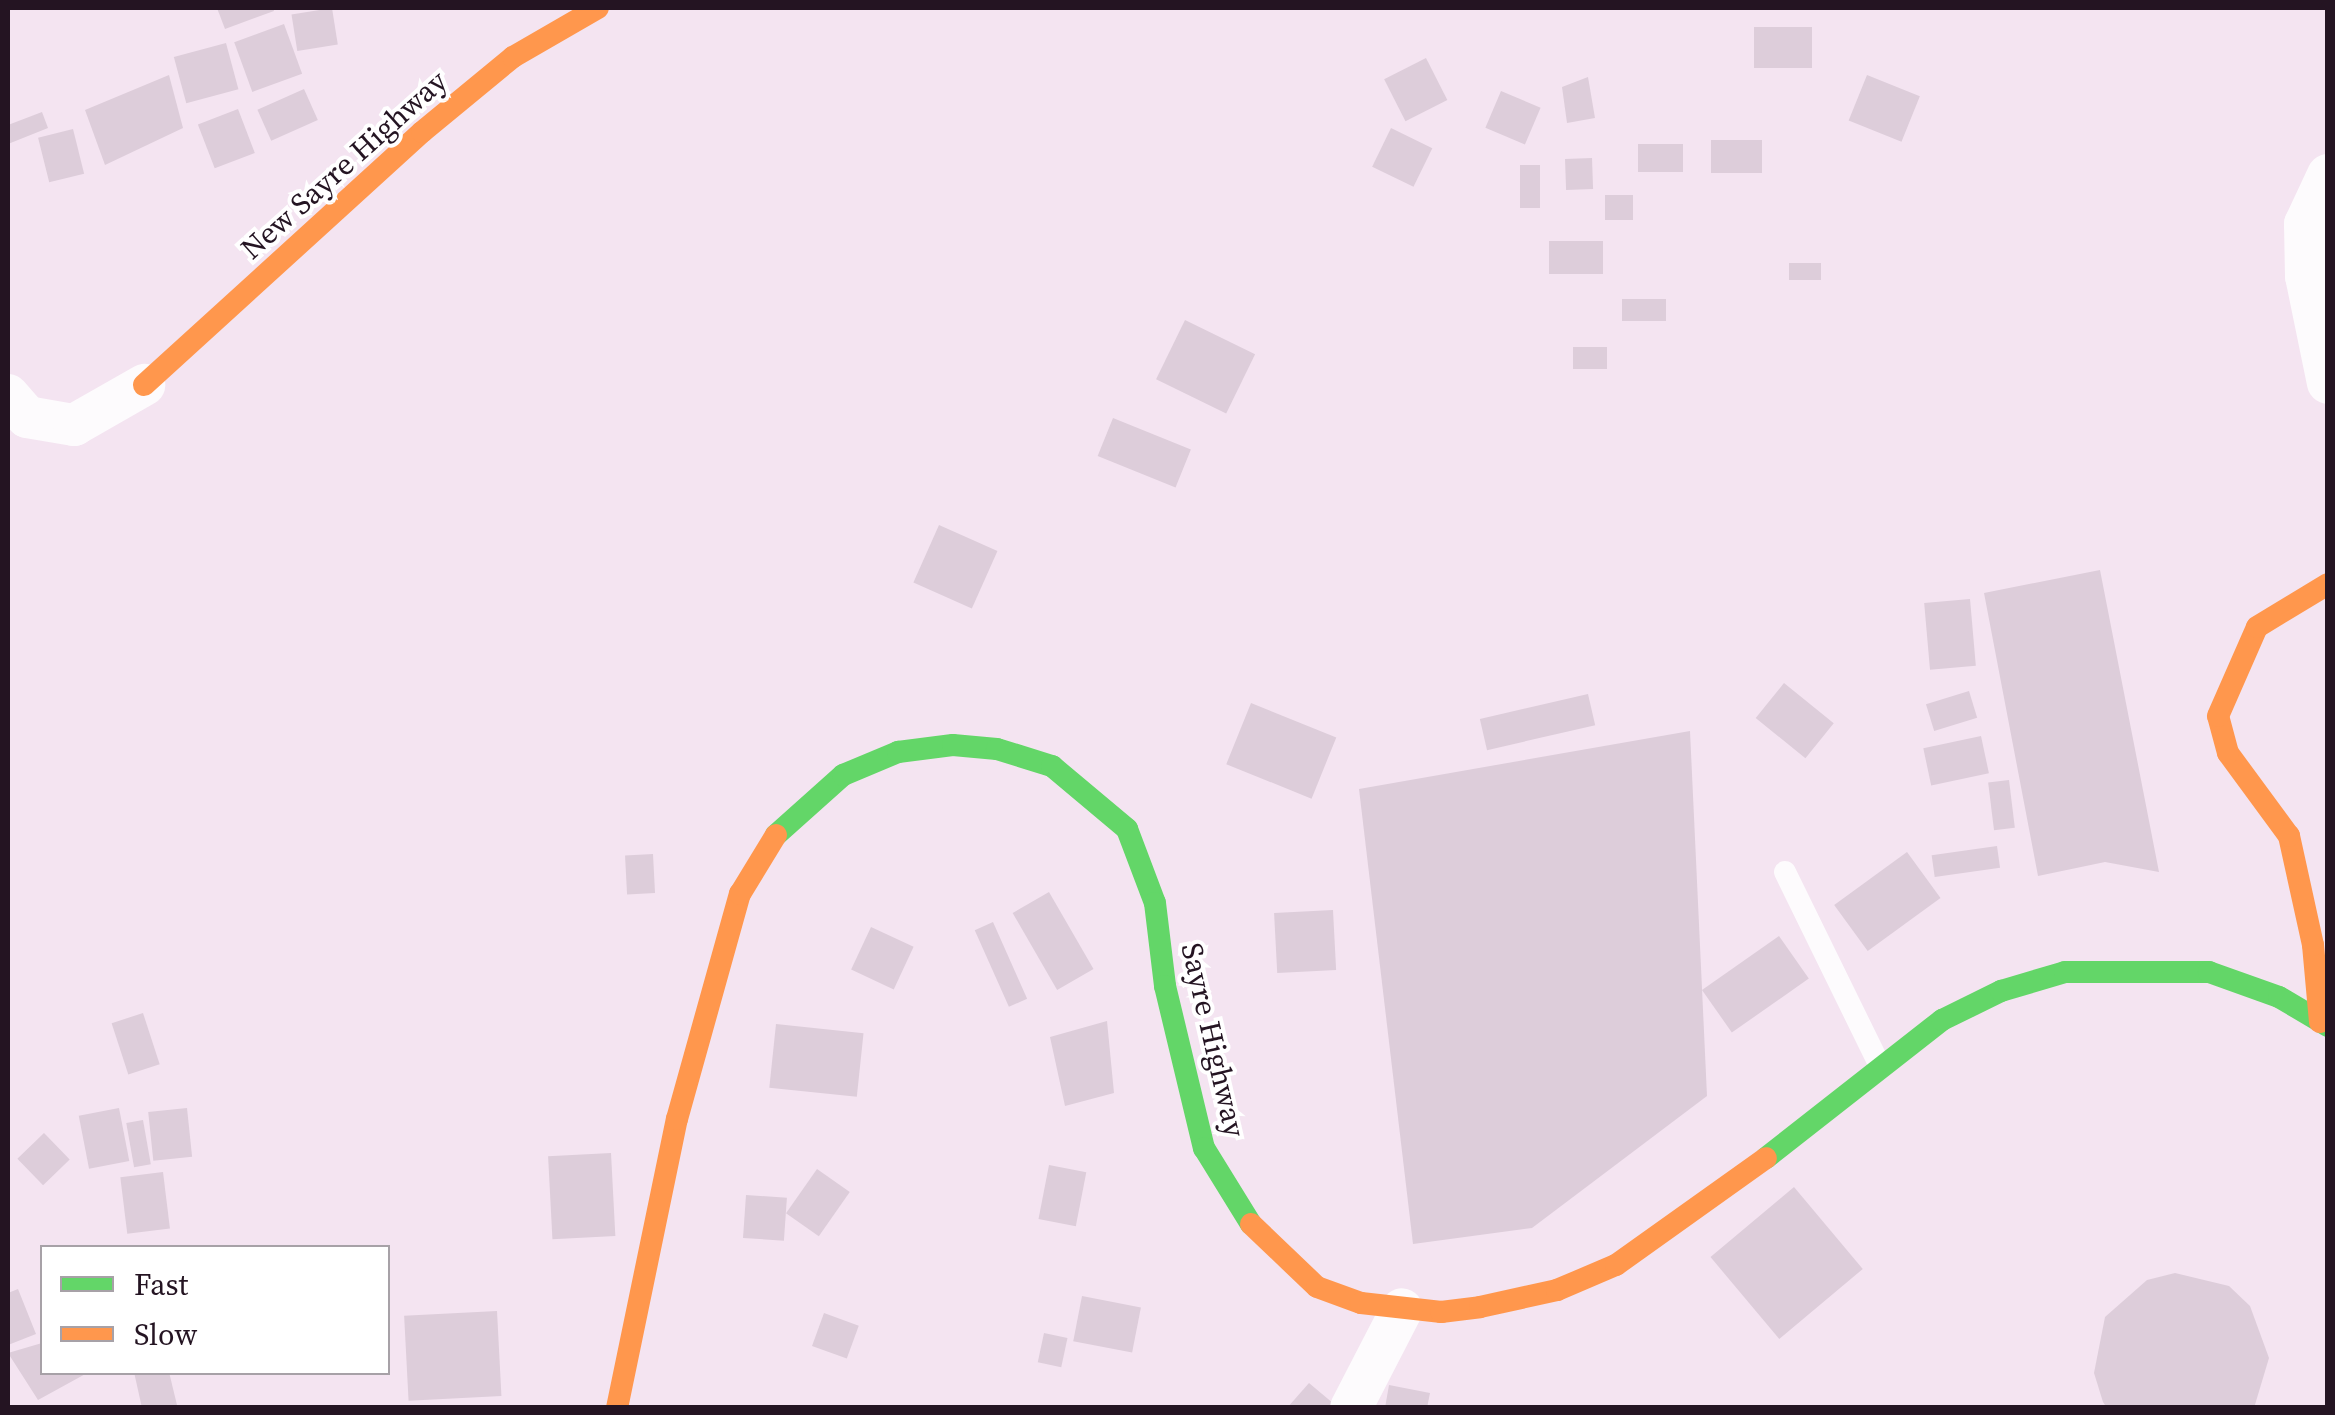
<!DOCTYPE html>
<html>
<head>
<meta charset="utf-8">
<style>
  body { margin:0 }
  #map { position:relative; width:2335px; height:1415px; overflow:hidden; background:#f4e4f1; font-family:"Source Serif 4",serif }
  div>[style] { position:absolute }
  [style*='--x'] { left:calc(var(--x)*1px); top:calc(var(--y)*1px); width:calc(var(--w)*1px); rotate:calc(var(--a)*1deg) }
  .building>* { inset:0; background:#ddcdda; transform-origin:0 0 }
  .lane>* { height:22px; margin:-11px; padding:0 11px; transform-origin:11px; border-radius:11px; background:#fdfbfd }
  .street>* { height:42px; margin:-21px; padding:0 21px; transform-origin:21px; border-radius:21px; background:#fdfbfd }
  .fast>* { height:22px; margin:-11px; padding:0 11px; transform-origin:11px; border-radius:11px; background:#63d668 }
  .slow>* { height:22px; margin:-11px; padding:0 11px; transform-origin:11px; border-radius:11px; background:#ff974d }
  span { translate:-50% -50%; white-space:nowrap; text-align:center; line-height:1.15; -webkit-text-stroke:8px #fff; paint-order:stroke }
  .street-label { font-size:30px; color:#241422 }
  .frame { position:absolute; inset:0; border:10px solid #241422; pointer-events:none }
  .legend { position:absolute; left:40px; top:1245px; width:350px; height:130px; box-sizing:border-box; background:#fff; border:2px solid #a7a1a7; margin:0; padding:12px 18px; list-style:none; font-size:30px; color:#241422 }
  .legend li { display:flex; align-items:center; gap:20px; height:50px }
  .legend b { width:50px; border:2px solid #a7a1a7 }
</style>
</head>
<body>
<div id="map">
  <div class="building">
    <i style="clip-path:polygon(217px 8px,273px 8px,274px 11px,225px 29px)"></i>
    <i style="left:332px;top:8px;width:37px;height:41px;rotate:81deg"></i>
    <i style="left:284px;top:24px;width:53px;height:53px;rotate:70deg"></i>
    <i style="left:1754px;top:27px;width:58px;height:41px"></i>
    <i style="left:226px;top:43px;width:48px;height:54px;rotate:75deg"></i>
    <i style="left:1426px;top:58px;width:47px;height:47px;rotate:63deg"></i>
    <i style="clip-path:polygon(169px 75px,183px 128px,105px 165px,85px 110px)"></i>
    <i style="left:1867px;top:75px;width:57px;height:49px;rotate:22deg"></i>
    <i style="clip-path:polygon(1588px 77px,1595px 118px,1567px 123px,1562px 87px)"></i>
    <i style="left:304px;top:89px;width:34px;height:51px;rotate:66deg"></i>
    <i style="left:1501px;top:91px;width:43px;height:40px;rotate:23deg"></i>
    <i style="left:238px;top:109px;width:47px;height:43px;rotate:69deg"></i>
    <i style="clip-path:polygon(42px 112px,48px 128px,8px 144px,8px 125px)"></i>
    <i style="left:1391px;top:128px;width:46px;height:43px;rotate:26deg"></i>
    <i style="left:73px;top:129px;width:46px;height:36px;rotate:76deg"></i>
    <i style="left:1711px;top:140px;width:51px;height:33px"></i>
    <i style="left:1683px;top:144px;width:28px;height:45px;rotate:90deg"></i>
    <i style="left:1592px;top:158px;width:31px;height:27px;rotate:88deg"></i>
    <i style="left:1520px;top:165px;width:20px;height:43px"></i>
    <i style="left:1605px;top:195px;width:28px;height:25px"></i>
    <i style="left:1603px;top:241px;width:33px;height:54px;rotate:90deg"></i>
    <i style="left:1789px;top:263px;width:32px;height:17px"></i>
    <i style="left:1622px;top:299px;width:44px;height:22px"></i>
    <i style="left:1185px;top:320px;width:78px;height:66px;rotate:26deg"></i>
    <i style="left:1573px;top:347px;width:34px;height:22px"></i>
    <i style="left:1113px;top:418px;width:84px;height:41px;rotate:22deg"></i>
    <i style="left:939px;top:525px;width:64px;height:63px;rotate:24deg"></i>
    <i style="clip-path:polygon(2100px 570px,2159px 872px,2105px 862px,2038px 876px,1984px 593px)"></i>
    <i style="left:1970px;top:599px;width:67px;height:46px;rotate:85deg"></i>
    <i style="left:1784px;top:683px;width:64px;height:45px;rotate:39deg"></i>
    <i style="left:1969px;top:691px;width:28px;height:45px;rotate:73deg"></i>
    <i style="left:1588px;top:694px;width:32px;height:111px;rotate:77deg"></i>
    <i style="left:1251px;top:703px;width:92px;height:66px;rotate:22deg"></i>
    <i style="clip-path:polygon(1690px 731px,1707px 1096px,1532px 1228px,1413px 1244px,1359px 789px)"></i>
    <i style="left:1981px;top:736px;width:38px;height:59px;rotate:78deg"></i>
    <i style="left:2009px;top:780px;width:48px;height:21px;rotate:83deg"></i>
    <i style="left:1997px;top:846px;width:22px;height:66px;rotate:82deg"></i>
    <i style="left:1907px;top:852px;width:57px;height:90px;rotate:54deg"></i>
    <i style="left:653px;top:854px;width:39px;height:28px;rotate:87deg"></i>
    <i style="left:1049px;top:892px;width:89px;height:42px;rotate:60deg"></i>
    <i style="left:1333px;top:910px;width:60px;height:59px;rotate:87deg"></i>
    <i style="left:993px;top:922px;width:84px;height:20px;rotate:66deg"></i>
    <i style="left:871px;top:927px;width:47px;height:47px;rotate:25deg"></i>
    <i style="left:1779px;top:936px;width:52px;height:94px;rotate:55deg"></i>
    <i style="left:143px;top:1013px;width:54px;height:33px;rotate:72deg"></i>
    <i style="clip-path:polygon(1107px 1021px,1114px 1093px,1065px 1106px,1050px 1037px)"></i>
    <i style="left:776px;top:1024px;width:88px;height:64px;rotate:6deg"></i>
    <i style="left:119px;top:1108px;width:54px;height:41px;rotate:79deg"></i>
    <i style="left:187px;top:1108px;width:49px;height:39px;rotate:84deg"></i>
    <i style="left:143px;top:1120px;width:45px;height:17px;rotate:80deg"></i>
    <i style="left:44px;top:1133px;width:37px;height:37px;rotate:46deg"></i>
    <i style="left:611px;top:1153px;width:83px;height:63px;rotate:87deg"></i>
    <i style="left:1049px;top:1165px;width:38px;height:55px;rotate:11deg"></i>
    <i style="left:817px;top:1169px;width:40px;height:54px;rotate:35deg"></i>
    <i style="left:163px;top:1172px;width:57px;height:43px;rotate:83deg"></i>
    <i style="left:1794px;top:1187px;width:107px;height:109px;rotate:50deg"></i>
    <i style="left:746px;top:1195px;width:41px;height:43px;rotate:4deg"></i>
    <i style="clip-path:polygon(2175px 1273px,2229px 1286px,2250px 1306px,2269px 1358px,2254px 1408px,2107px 1408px,2103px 1402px,2094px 1373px,2105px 1317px,2147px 1280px)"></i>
    <i style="clip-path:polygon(18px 1289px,36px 1334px,8px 1345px,8px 1293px)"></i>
    <i style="left:1082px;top:1296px;width:60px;height:46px;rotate:11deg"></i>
    <i style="left:497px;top:1311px;width:85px;height:93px;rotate:87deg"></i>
    <i style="left:824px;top:1313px;width:37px;height:35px;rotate:20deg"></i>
    <i style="left:1044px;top:1333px;width:24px;height:30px;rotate:12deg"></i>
    <i style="clip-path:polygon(42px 1343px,42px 1372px,89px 1372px,38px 1400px,8px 1353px)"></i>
    <i style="clip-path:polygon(134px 1372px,169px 1372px,177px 1405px,142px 1408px)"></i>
    <i style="clip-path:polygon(1309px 1383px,1334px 1404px,1331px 1408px,1287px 1408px)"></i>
    <i style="clip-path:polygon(1389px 1385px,1430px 1393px,1427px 1408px,1385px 1408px)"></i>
  </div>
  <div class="lane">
    <i style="--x:1785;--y:872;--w:214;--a:63.9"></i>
  </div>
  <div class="street">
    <i style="--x:2328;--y:175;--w:54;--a:115.1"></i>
    <i style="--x:2305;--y:224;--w:52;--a:88.9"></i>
    <i style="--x:2306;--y:276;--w:109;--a:78.4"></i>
    <i style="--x:8;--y:395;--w:29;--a:49"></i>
    <i style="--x:27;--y:417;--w:48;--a:9.7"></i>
    <i style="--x:74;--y:425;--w:81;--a:-29.7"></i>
    <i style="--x:1351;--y:1408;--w:111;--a:-62.7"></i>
  </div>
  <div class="fast">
    <i style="--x:776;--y:835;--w:90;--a:-41.8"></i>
    <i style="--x:843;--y:775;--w:60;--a:-22.7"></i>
    <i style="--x:898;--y:752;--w:55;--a:-7.3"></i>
    <i style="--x:953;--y:745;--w:44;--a:5.2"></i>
    <i style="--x:997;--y:749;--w:58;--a:17.2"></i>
    <i style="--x:1052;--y:766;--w:98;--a:40"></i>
    <i style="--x:1127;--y:829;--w:79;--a:69.3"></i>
    <i style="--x:1155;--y:903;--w:84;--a:83.1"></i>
    <i style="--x:1165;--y:986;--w:167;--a:76.5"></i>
    <i style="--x:1204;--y:1148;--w:89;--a:58.3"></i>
    <i style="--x:1766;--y:1158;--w:224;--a:-38.1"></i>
    <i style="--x:1942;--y:1020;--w:66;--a:-26.2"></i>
    <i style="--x:2001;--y:991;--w:67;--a:-16.5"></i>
    <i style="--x:2065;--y:972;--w:144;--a:0"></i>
    <i style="--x:2209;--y:972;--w:74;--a:19.7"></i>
    <i style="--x:2279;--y:997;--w:57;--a:30.6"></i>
  </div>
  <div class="slow">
    <i style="--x:144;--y:385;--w:376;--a:-42.3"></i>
    <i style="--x:422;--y:132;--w:118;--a:-39.5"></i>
    <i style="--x:513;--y:57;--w:98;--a:-30"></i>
    <i style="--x:2320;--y:1022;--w:77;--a:-95.2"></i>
    <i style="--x:2313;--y:945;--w:112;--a:-102.4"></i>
    <i style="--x:2289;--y:836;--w:103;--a:-126.3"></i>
    <i style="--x:2228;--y:753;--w:38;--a:-105"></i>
    <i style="--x:2218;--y:716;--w:97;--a:-66.3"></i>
    <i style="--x:2257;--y:627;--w:83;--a:-31.2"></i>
    <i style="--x:1251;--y:1224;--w:91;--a:43.7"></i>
    <i style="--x:1317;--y:1287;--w:47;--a:20"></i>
    <i style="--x:1361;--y:1303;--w:81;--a:6.4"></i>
    <i style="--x:1441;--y:1312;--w:39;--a:-7"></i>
    <i style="--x:1480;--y:1307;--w:79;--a:-12.4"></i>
    <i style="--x:1557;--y:1290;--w:64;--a:-23"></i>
    <i style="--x:1616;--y:1265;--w:184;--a:-35.5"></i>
    <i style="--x:617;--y:1408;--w:295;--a:-78.3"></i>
    <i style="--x:677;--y:1119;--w:234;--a:-74.4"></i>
    <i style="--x:740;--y:894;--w:69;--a:-58.6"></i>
  </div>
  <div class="street-label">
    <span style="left:344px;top:165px;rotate:-42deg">New Sayre Highway</span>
    <span style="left:1213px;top:1040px;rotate:77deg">Sayre Highway</span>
  </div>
  <div class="frame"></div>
  <ul class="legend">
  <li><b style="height:12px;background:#63d668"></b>Fast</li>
  <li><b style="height:12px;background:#ff974d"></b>Slow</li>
  </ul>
</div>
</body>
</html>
